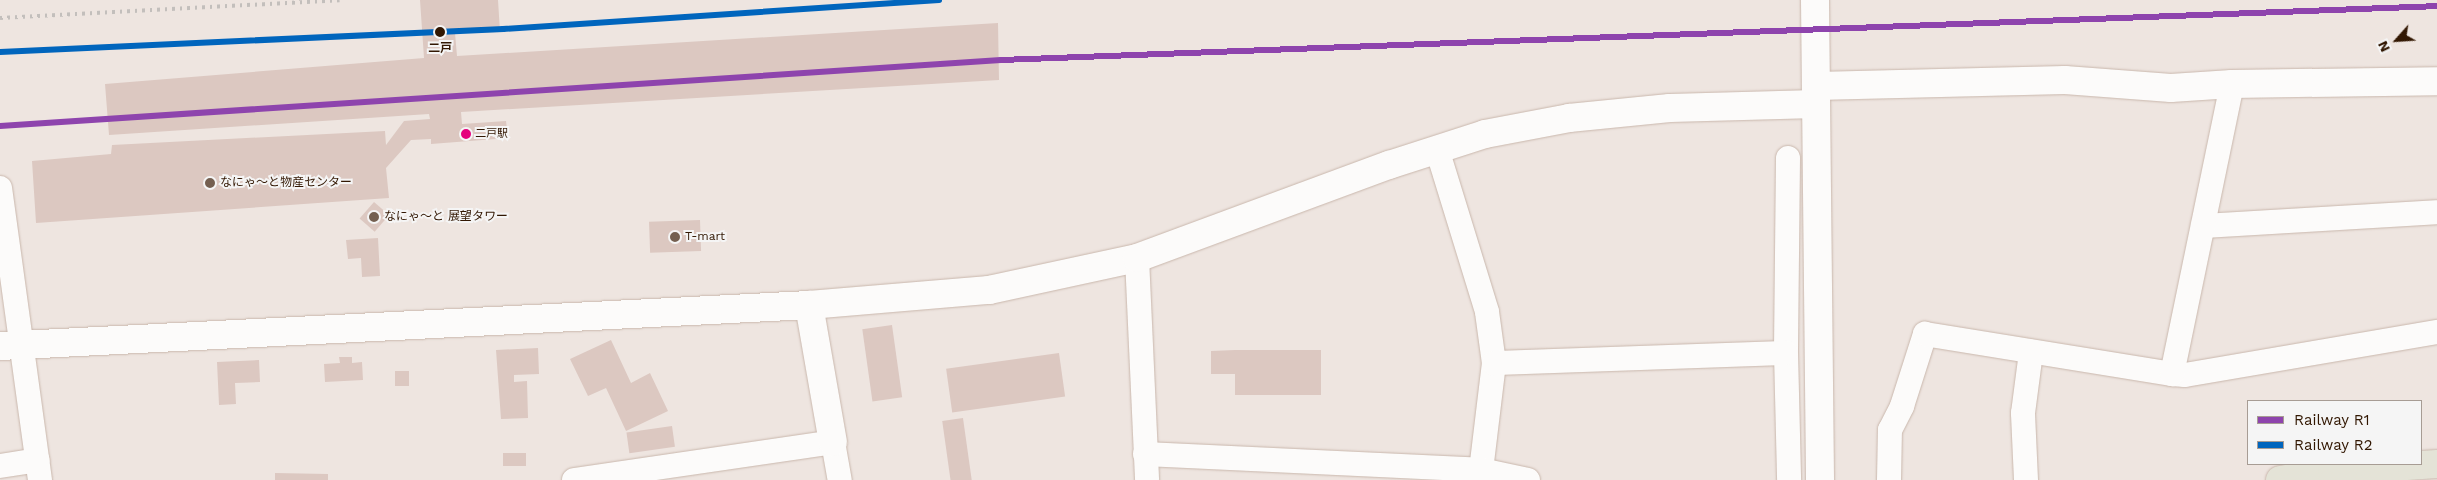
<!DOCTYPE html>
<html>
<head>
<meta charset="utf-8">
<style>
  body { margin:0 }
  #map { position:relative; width:2437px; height:480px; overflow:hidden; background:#eee5e0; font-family:"Work Sans","Noto Sans JP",sans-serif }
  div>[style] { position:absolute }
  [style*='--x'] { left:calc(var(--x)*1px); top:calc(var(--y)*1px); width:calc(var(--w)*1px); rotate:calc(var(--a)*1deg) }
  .building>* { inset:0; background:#dcc8c1; transform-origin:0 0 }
  .roads { filter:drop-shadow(0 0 1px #c9b7ac) drop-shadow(0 0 1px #c9b7ac) }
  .minor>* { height:24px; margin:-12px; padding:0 12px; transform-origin:12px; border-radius:12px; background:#fcfbfa }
  .tertiary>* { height:28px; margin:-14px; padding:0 14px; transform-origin:14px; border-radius:14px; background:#fcfbfa }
  .trunk>* { height:28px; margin:-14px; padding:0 14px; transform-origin:14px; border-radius:14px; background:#e4e3d7 }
  .rail>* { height:4px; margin-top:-2px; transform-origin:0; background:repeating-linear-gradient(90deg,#c3bfbc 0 2.5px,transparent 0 7.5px) }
  .rail-1>* { height:6px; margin:-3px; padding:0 3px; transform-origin:3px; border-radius:3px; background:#8e44ad }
  .rail-2>* { height:6px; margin:-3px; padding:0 3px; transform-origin:3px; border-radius:3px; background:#0065bd }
  .dots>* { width:14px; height:14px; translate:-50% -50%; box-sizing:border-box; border:2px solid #f5f5f5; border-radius:50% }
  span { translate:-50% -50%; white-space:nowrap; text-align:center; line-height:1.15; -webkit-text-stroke:4px #f5f5f5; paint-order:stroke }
  .bus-label { font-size:11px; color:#321702 }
  .left { translate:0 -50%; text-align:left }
  .stop-label { font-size:12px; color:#321702; font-weight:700 }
  .poi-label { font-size:12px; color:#321702 }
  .legend { position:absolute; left:2247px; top:400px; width:175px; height:65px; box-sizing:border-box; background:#f5f5f5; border:1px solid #a79c94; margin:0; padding:6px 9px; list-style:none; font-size:15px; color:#321702 }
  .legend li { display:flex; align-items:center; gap:10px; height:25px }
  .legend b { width:25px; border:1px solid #a79c94 }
  .north { position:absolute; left:2372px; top:15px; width:50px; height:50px; -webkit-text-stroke:4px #f5f5f5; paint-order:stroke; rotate:244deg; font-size:14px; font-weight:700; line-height:20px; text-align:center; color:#321702 }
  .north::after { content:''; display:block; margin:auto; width:18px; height:22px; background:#321702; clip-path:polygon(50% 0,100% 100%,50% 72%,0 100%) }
</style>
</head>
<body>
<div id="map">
  <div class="building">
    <i style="clip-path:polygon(420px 0,498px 0,500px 32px,455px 33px,457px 56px,998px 23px,999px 80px,461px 112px,462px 124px,506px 121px,508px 138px,431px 144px,431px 139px,411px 140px,386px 168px,389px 198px,36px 223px,32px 161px,111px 154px,112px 145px,385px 131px,386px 145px,404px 121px,430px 119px,429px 114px,109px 135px,105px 84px,424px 58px)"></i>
    <i style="left:374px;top:202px;width:20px;height:22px;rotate:41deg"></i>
    <i style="left:700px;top:220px;width:31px;height:51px;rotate:88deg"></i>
    <i style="clip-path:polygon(378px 238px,380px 276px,362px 277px,361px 258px,348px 259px,346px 240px)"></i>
    <i style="left:892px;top:325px;width:73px;height:30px;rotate:82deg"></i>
    <i style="clip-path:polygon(611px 340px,631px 383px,650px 373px,668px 411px,626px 431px,606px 388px,588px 396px,570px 359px)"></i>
    <i style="clip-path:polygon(538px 348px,539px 374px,514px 375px,514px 382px,527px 381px,528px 418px,501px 419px,496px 350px)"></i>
    <i style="clip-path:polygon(1235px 350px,1321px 350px,1321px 395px,1235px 395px,1235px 374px,1211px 374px,1211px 351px)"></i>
    <i style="left:1059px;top:353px;width:44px;height:114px;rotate:82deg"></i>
    <i style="clip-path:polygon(339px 357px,352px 357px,352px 363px,362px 362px,363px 380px,325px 382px,324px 364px,340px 363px)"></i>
    <i style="clip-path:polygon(259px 360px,260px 382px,235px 383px,236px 404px,219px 405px,217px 362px)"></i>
    <i style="left:395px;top:371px;width:14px;height:15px"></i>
    <i style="left:963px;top:418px;width:63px;height:21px;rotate:82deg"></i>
    <i style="left:672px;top:426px;width:21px;height:46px;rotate:82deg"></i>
    <i style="left:526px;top:453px;width:13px;height:23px;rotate:90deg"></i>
    <i style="clip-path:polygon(275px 473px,328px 474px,328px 480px,275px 480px)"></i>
  </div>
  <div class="roads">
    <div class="minor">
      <i style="--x:1437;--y:149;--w:170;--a:72.9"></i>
      <i style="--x:1487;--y:312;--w:51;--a:82.2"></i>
      <i style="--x:1494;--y:363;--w:108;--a:96.9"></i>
      <i style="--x:1788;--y:158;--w:195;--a:90.6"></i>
      <i style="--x:1786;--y:353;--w:127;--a:88.6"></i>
      <i style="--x:0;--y:188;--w:295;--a:82.2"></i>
      <i style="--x:2203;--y:226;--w:234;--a:-3.4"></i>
      <i style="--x:1137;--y:258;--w:222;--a:87.4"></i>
      <i style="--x:1494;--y:363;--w:292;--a:-2"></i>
      <i style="--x:2172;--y:374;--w:13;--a:4"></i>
      <i style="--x:2185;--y:375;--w:256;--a:-9.7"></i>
      <i style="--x:1145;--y:454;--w:336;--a:2.7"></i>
      <i style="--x:1481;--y:470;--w:48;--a:12"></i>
      <i style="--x:0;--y:466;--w:38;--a:-9"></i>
      <i style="--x:574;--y:480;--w:262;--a:-8.3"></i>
      <i style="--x:833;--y:442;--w:39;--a:80"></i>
      <i style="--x:1889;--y:480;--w:50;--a:-88.9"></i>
      <i style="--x:1890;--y:430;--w:27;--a:-63"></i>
      <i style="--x:1902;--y:406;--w:76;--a:-72.3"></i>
      <i style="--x:1925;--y:334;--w:250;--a:9.2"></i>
      <i style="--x:2172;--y:374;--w:296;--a:-78.3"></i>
      <i style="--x:2026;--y:480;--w:67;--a:-92.6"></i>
      <i style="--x:2023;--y:413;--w:62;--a:-82.5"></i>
    </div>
    <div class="tertiary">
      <i style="--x:1815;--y:0;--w:480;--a:89.4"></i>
      <i style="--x:1816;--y:86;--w:249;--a:-1.4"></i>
      <i style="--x:2065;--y:80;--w:106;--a:4.3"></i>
      <i style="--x:2171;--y:88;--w:61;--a:-3.8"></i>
      <i style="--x:2232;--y:84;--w:205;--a:-0.8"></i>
      <i style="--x:809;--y:305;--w:139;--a:80.1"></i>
      <i style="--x:0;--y:346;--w:810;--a:-2.9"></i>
      <i style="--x:809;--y:305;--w:181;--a:-4.8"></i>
      <i style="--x:989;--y:290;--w:151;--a:-12.2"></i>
      <i style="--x:1137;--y:258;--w:269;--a:-20.3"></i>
      <i style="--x:1389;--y:165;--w:101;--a:-17.9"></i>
      <i style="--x:1485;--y:134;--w:86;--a:-10.8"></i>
      <i style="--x:1569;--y:118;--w:101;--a:-5.7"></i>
      <i style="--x:1670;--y:108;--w:146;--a:-1.6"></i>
    </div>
    <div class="trunk">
      <i style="--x:2280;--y:480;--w:53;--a:-9.8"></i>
      <i style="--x:2332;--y:471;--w:105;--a:-3.8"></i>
    </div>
  </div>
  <div class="rail">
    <i style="--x:0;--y:18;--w:340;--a:-3"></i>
    <i style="--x:0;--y:52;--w:504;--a:-2.62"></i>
    <i style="--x:503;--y:29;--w:437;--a:-3.8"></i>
  </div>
  <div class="rail-1">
    <i style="--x:0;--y:126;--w:1003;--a:-3.77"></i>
    <i style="--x:1001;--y:60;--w:1437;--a:-2.15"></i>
  </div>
  <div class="rail-2">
    <i style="--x:0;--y:52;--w:504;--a:-2.62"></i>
    <i style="--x:503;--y:29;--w:437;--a:-3.8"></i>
  </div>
  <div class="dots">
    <i style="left:440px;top:32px;background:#321702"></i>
    <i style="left:466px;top:134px;background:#e5007d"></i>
    <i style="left:210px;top:183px;background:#745f50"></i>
    <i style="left:374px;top:217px;background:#745f50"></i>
    <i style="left:675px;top:237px;background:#745f50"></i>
  </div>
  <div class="bus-label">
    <span class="left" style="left:475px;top:134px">二戸駅</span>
  </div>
  <div class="stop-label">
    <span style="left:440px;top:49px">二戸</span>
  </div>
  <div class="poi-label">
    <span class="left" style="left:220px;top:183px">なにゃ～と物産センター</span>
    <span class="left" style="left:384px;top:217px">なにゃ～と 展望タワー</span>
    <span class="left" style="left:685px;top:237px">T-mart</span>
  </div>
  <ul class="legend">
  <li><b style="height:6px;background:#8e44ad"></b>Railway R1</li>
  <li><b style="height:6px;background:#0065bd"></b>Railway R2</li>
  </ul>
  <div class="north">N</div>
</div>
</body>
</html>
